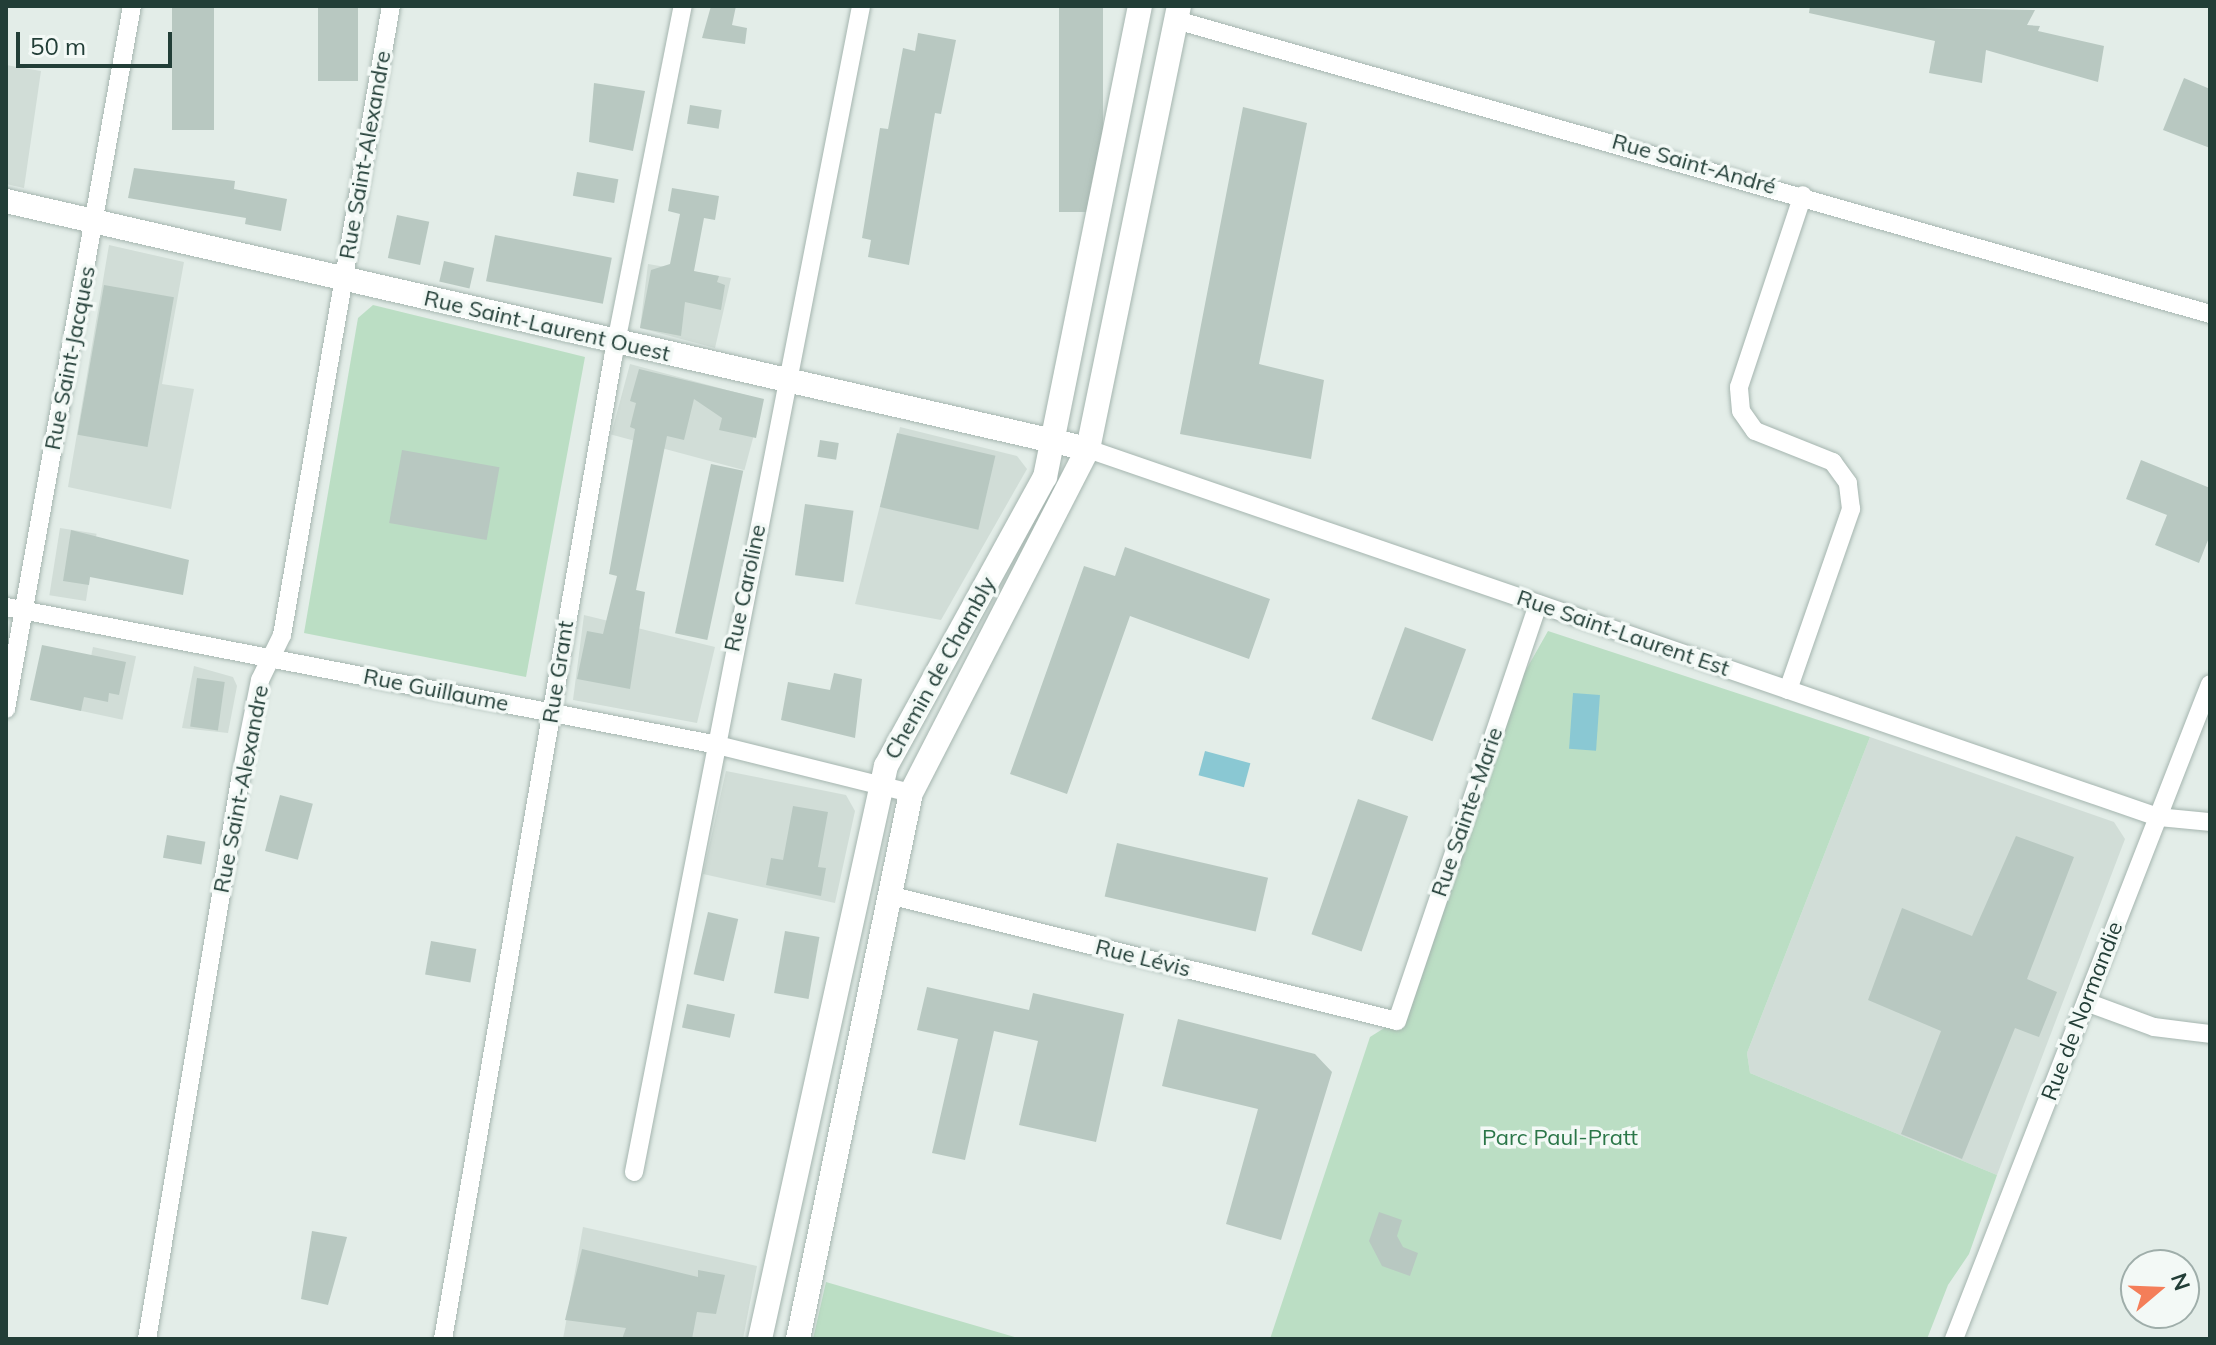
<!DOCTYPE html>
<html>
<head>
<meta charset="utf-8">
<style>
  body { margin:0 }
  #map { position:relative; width:2216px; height:1345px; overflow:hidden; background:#e3ede8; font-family:Mulish,sans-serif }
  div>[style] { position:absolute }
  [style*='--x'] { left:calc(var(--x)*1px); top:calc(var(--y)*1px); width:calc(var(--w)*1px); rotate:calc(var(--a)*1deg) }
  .built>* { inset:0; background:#d1ddd7; transform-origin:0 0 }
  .green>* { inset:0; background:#bbdec4 }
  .water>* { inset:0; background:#8ac8d3; transform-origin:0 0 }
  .building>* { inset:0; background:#b8c8c1; transform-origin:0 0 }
  .roads { filter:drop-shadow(0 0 2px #a5b5af) drop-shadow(0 0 2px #a5b5af) }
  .minor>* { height:18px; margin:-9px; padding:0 9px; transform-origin:9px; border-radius:9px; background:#fff }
  .tertiary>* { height:24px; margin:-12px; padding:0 12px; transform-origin:12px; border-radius:12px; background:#fff }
  .secondary>* { height:24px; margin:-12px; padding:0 12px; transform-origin:12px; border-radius:12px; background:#fff }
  span { translate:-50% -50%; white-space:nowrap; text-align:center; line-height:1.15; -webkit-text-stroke:7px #f3f9f6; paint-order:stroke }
  .street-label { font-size:22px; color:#223e37 }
  .park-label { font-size:22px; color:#2b7648 }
  .frame { position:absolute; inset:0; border:8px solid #223e37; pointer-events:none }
  .north { position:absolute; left:2120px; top:1249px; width:80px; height:80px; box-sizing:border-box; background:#f3f9f6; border:2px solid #9faeaa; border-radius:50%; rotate:71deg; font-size:22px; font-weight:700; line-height:32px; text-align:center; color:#223e37 }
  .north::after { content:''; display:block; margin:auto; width:28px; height:36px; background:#f47e59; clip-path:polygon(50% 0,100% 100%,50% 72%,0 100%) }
  .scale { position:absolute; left:16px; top:32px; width:156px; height:36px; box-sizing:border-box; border:4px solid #223e37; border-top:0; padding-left:10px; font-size:24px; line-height:28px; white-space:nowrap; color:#223e37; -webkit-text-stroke:6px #f3f9f6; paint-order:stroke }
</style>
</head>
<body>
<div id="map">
  <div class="built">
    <i style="clip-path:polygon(6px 65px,41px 71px,24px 188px,6px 184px)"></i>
    <i style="clip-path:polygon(109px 245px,184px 262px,162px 384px,194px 389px,171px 509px,68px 487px)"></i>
    <i style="clip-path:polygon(648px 264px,731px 278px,715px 348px,640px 328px)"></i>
    <i style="left:630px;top:364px;width:138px;height:73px;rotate:15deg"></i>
    <i style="clip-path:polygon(900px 427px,1017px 456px,1027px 469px,941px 620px,855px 604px)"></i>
    <i style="left:60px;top:528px;width:37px;height:68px;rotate:9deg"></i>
    <i style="clip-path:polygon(584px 615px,715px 647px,697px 723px,573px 700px)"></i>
    <i style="left:93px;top:647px;width:44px;height:65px;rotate:12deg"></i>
    <i style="clip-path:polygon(194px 666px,233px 677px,237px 686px,228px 733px,182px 728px)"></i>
    <i style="clip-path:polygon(1870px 737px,2114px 822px,2125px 839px,1997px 1175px,1750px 1073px,1747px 1053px)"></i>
    <i style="clip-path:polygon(726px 771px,846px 795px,855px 811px,835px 903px,703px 874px)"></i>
    <i style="clip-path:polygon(583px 1227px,757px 1266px,743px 1339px,563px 1339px)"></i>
  </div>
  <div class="green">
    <i style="clip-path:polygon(373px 305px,585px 357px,526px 677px,304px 633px,358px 318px)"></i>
    <i style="clip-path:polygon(1548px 631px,1870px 737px,1747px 1053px,1750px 1073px,1997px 1175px,1969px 1254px,1948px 1285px,1927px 1339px,1270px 1339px,1370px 1037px,1397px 1020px,1501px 714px)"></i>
    <i style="clip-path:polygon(826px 1282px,1021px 1339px,813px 1339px)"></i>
  </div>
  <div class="water">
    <i style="left:1573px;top:693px;width:27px;height:56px;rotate:4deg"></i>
    <i style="left:1205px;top:751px;width:47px;height:25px;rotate:15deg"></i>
  </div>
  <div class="building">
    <i style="left:172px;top:6px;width:42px;height:124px"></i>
    <i style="left:318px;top:6px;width:40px;height:75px"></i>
    <i style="clip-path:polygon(711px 6px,736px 6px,732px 25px,747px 28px,745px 44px,702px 38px)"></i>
    <i style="left:1059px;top:6px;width:44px;height:206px"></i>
    <i style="clip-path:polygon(1810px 6px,2035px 10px,2027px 25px,2040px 26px,2038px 31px,2104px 46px,2098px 82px,1986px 50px,1982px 83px,1929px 73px,1935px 41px,1809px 13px)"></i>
    <i style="clip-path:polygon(918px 33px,956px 40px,941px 114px,935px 113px,909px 265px,868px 257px,871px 240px,862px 238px,880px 128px,888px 129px,903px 48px,915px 51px)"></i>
    <i style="clip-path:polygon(2184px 78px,2210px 89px,2210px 148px,2163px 130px)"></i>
    <i style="clip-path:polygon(594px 83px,645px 91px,633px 151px,589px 142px)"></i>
    <i style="left:690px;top:105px;width:32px;height:19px;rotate:9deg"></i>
    <i style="clip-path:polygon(1243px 107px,1307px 123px,1259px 364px,1324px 380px,1311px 459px,1180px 434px)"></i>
    <i style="clip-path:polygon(134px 168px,235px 181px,234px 189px,287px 199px,281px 231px,245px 224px,246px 218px,128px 198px)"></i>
    <i style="left:577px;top:172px;width:42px;height:24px;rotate:10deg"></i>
    <i style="clip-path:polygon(672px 188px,719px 196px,715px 220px,704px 218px,694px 271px,719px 276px,717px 282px,725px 285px,721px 310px,685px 302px,681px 336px,640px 328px,651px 270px,670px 264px,680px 214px,668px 211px)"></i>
    <i style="left:397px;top:215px;width:33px;height:44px;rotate:12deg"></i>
    <i style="left:495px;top:235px;width:119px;height:47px;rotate:11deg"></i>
    <i style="left:444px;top:261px;width:31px;height:21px;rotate:13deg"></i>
    <i style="left:104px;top:285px;width:71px;height:152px;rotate:10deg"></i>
    <i style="clip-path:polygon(639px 369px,764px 399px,756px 438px,719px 430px,722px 418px,694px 399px,684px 440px,667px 436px,636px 590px,645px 592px,630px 689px,577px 679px,587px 631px,603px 634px,617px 576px,609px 574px,635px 429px,630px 427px,636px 403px,630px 401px)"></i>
    <i style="left:897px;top:433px;width:101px;height:76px;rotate:13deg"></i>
    <i style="left:820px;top:440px;width:19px;height:17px;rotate:9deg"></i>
    <i style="left:402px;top:450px;width:99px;height:74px;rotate:10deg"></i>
    <i style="clip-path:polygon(2141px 460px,2210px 488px,2210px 535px,2199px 563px,2155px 545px,2167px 515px,2126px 499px)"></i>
    <i style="left:711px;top:464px;width:33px;height:173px;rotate:12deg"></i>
    <i style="left:805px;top:504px;width:49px;height:72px;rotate:8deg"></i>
    <i style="clip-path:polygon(71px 530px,189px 560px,183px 595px,90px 577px,89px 585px,63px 581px)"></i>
    <i style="clip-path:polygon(1125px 547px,1270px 599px,1249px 659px,1130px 616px,1067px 794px,1010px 774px,1084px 566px,1115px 576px)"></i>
    <i style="left:1405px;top:627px;width:65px;height:98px;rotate:20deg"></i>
    <i style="clip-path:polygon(42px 645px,126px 662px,119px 695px,109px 693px,108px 702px,84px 697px,81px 711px,30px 700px)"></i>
    <i style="clip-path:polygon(834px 673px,862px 679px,855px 738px,781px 720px,788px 682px,830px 690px)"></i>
    <i style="left:197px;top:678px;width:28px;height:49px;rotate:8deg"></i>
    <i style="left:280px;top:795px;width:34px;height:58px;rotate:15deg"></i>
    <i style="left:1358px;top:799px;width:53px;height:143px;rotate:19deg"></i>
    <i style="clip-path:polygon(793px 806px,828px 812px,818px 867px,826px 868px,821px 896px,766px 885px,771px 858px,783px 860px)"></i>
    <i style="left:167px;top:835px;width:39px;height:23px;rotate:10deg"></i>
    <i style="clip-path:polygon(2016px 836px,2074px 857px,2027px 979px,2057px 992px,2039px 1037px,2015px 1028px,1962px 1159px,1901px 1134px,1941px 1031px,1868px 1000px,1902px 908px,1972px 936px)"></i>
    <i style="left:1117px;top:843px;width:155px;height:55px;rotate:13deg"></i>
    <i style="left:708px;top:912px;width:31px;height:64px;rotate:13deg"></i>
    <i style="left:785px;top:931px;width:35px;height:63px;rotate:10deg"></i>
    <i style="left:431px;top:941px;width:46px;height:34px;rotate:10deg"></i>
    <i style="clip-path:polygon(927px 987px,1029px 1010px,1033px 993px,1124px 1014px,1096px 1142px,1019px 1125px,1038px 1041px,994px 1031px,965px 1160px,932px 1153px,958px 1039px,917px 1030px)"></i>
    <i style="left:687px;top:1004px;width:49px;height:24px;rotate:12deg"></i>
    <i style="clip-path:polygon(1178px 1019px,1315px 1054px,1332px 1072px,1281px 1240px,1226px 1224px,1258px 1109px,1162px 1086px)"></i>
    <i style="clip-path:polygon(1379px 1212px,1402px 1220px,1397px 1236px,1403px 1247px,1418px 1253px,1410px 1276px,1382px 1266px,1369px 1241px)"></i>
    <i style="clip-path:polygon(312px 1231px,347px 1237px,328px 1305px,301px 1299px)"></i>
    <i style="clip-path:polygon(582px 1249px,698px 1277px,698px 1270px,725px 1275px,716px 1314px,697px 1312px,692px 1339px,622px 1339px,626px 1328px,565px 1320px)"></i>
  </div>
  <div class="roads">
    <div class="minor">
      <i style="--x:1176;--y:20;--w:1075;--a:15.87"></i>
      <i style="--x:1088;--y:449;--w:1132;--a:18.98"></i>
      <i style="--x:2158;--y:817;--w:52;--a:5.5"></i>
      <i style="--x:6;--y:607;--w:720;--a:10.97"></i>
      <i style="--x:713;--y:744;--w:204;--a:13.9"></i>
      <i style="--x:1788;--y:690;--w:192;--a:-70.8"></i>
      <i style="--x:1851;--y:509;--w:26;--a:-97"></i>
      <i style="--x:1848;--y:483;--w:26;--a:-126"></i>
      <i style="--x:1833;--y:462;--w:84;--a:-158.3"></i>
      <i style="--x:1755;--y:431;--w:24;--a:-125"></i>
      <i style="--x:1741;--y:411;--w:24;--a:-95"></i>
      <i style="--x:1739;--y:387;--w:202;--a:-71.6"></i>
      <i style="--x:6;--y:709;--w:714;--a:-79.84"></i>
      <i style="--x:889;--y:895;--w:523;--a:13.93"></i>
      <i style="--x:1397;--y:1021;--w:440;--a:-71.3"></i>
      <i style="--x:2086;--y:1002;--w:72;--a:20.2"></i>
      <i style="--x:2154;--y:1027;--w:56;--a:7.1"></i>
      <i style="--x:634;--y:1172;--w:1188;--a:-78.98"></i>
      <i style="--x:147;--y:1339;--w:567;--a:-80.55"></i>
      <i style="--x:240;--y:780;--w:102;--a:-78.7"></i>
      <i style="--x:260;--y:680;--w:50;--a:-63.9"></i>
      <i style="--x:282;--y:635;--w:638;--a:-80.17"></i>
      <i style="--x:443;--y:1339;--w:996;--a:-80.17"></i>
      <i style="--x:613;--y:358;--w:359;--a:-78.8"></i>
      <i style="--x:1954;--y:1339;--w:703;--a:-68.65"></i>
    </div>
    <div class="tertiary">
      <i style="--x:6;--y:201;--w:1110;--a:12.91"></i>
    </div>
    <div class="secondary">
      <i style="--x:760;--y:1339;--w:587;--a:-77.6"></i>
      <i style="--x:886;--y:766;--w:330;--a:-61.2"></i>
      <i style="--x:1045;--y:477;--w:480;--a:-78.6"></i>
      <i style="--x:798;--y:1339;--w:558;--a:-78.31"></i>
      <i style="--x:911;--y:793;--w:387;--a:-62.8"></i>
      <i style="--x:1088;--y:449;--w:452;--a:-78.4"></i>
    </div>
  </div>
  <div class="street-label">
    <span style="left:365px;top:155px;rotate:-80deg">Rue Saint-Alexandre</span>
    <span style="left:1694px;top:164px;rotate:16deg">Rue Saint-André</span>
    <span style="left:547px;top:326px;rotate:13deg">Rue Saint-Laurent Ouest</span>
    <span style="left:70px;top:358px;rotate:-79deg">Rue Saint-Jacques</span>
    <span style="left:745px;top:588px;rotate:-78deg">Rue Caroline</span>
    <span style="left:1623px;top:633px;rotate:19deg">Rue Saint-Laurent Est</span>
    <span style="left:940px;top:668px;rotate:-61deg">Chemin de Chambly</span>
    <span style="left:558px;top:672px;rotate:-81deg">Rue Grant</span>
    <span style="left:436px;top:690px;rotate:11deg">Rue Guillaume</span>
    <span style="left:241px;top:789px;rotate:-79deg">Rue Saint-Alexandre</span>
    <span style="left:1467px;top:812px;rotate:-71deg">Rue Sainte-Marie</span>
    <span style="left:1143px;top:958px;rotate:14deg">Rue Lévis</span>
    <span style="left:2082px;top:1011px;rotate:-69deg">Rue de Normandie</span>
  </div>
  <div class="park-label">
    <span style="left:1560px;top:1138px">Parc Paul-Pratt</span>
  </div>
  <div class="frame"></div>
  <div class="north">N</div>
  <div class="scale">50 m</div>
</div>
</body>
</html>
